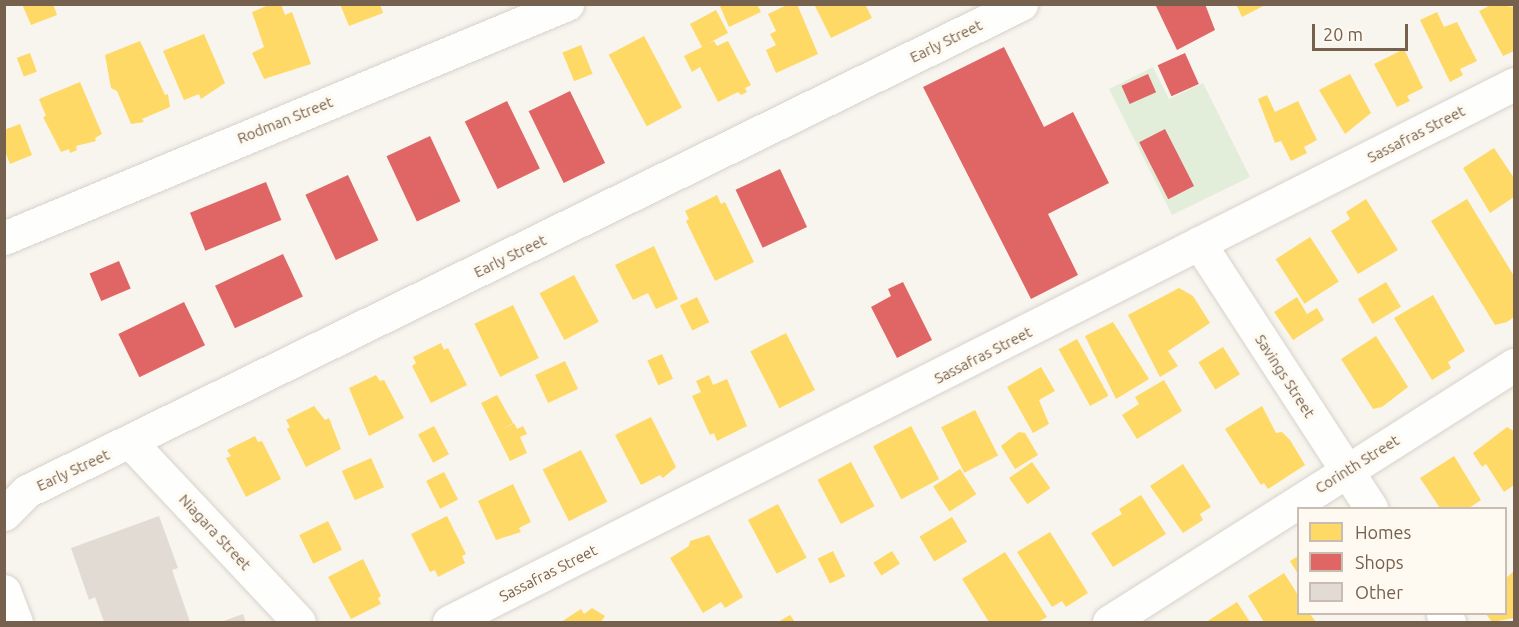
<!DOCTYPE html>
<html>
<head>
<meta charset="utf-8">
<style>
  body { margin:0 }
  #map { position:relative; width:1519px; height:627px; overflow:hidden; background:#f8f5ee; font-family:Ubuntu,sans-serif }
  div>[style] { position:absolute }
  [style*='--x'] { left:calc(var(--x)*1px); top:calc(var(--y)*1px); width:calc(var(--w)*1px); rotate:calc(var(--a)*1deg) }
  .green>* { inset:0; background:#e3eeda }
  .homes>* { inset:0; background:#ffd966; transform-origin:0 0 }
  .shops>* { inset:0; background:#e06666; transform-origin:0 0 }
  .building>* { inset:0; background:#e2dbd3 }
  .roads { filter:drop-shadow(0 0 2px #d7d2cc) drop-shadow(0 0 2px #d7d2cc) }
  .minor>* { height:33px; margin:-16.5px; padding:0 16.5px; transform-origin:16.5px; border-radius:16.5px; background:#fefefc }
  span { translate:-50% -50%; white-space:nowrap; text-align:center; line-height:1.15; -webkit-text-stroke:6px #fefaf1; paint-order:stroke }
  .street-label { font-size:15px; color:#76614e }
  .frame { position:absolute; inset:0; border:6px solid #76614e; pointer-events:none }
  .legend { position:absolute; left:1297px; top:507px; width:210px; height:108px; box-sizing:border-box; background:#fefaf1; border:2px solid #c8bdb0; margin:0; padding:8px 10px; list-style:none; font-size:18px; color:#76614e }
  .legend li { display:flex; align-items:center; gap:12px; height:30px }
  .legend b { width:30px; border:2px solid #c8bdb0 }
  .scale { position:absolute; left:1312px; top:24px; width:96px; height:27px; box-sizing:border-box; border:3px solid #76614e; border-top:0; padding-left:8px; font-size:18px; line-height:21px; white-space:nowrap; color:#76614e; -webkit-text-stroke:4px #fefaf1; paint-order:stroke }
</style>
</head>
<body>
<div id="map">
  <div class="green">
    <i style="clip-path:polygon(1153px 67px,1169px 99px,1203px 83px,1250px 177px,1172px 215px,1109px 89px)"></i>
  </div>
  <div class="homes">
    <i style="clip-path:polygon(22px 4px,53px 4px,57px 15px,31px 25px)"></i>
    <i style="clip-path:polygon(271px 4px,281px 4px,285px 15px,292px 12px,311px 64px,264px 79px,252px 53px,264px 47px,252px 12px)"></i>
    <i style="clip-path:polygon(340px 4px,380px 4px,383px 13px,349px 26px)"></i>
    <i style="clip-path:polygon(719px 4px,757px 4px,761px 12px,729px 27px)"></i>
    <i style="clip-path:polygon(789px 4px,797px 4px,818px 54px,776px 73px,766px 50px,776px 45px,770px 34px,776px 31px,768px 14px)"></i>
    <i style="clip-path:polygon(814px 4px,865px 4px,872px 18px,831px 38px)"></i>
    <i style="clip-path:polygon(1236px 4px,1267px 4px,1242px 17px)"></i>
    <i style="clip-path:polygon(1493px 4px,1514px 7px,1514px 51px,1503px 56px,1479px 11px)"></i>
    <i style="clip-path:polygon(716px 10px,728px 33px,707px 44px,714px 41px,717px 46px,728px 41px,751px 85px,745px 88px,747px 92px,741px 95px,738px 92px,718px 102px,700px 67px,692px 72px,684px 56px,702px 47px,690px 24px)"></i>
    <i style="clip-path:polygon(1437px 12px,1444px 27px,1457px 22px,1477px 61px,1460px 69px,1463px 75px,1450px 82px,1420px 20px)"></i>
    <i style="clip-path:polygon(204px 34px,225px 83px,201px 99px,199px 94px,184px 100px,163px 51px)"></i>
    <i style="left:644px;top:36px;width:81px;height:40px;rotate:62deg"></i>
    <i style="clip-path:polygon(140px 41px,165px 95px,168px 94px,170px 107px,142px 119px,144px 122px,131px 124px,117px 91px,111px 88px,105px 55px)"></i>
    <i style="left:581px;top:45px;width:31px;height:20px;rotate:68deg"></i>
    <i style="clip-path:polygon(1404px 49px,1423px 88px,1407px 96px,1410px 101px,1397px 107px,1374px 64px)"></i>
    <i style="left:30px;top:53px;width:20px;height:14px;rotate:70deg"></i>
    <i style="clip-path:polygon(1350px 74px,1371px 113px,1345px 134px,1319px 90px)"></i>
    <i style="clip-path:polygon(80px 82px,102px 134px,95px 138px,96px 141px,76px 146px,77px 150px,70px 153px,69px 149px,61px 152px,43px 117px,46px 116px,39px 99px)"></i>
    <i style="clip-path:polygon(1267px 95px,1275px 112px,1298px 101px,1317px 140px,1304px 147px,1307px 153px,1291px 161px,1281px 141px,1275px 143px,1258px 99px)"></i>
    <i style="clip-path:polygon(20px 124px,32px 155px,10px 164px,4px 149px,4px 130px)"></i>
    <i style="clip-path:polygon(1494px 148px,1514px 178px,1514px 197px,1490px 213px,1463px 168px)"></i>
    <i style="clip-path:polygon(717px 195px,721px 204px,725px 202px,754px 262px,715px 281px,686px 221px,689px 219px,685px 211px)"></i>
    <i style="clip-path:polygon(1366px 199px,1398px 250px,1358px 274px,1331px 231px,1350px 219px,1346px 212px)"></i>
    <i style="clip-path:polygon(1467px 199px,1514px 276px,1514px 317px,1507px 322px,1495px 325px,1431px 221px)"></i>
    <i style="left:1310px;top:237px;width:53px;height:41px;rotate:57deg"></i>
    <i style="clip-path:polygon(654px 246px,678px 299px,656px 309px,648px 293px,633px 300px,615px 265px)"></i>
    <i style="left:574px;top:275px;width:53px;height:39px;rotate:62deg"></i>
    <i style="left:1386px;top:282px;width:29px;height:33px;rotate:59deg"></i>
    <i style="clip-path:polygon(1179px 288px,1193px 296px,1210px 323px,1168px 351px,1178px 366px,1160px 377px,1128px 315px)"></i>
    <i style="clip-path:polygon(1433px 295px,1465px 351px,1448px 362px,1451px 368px,1432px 380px,1394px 318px)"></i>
    <i style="left:697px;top:297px;width:28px;height:19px;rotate:64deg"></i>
    <i style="clip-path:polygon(1297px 297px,1307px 314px,1317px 308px,1324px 320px,1293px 340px,1274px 312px)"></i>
    <i style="left:513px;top:305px;width:59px;height:43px;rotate:64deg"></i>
    <i style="clip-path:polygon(1113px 322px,1149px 379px,1116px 399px,1085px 336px)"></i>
    <i style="left:786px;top:333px;width:64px;height:40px;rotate:63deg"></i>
    <i style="clip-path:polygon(1376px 336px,1408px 387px,1382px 407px,1373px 409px,1341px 359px)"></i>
    <i style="left:1077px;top:339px;width:65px;height:21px;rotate:61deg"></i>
    <i style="clip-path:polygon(441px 343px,444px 350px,448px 348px,467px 385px,431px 403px,412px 366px,416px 363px,413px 357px)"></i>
    <i style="left:1223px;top:347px;width:32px;height:29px;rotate:58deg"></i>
    <i style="left:662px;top:354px;width:27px;height:16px;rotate:66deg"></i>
    <i style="left:565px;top:361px;width:31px;height:33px;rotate:65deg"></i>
    <i style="clip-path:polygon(1041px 367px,1055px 391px,1039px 400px,1049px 424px,1033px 433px,1007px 387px)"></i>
    <i style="clip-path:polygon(376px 375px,380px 381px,384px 380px,404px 418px,369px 436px,349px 388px)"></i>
    <i style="clip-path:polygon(709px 375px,713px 385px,727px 379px,747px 426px,717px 441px,714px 433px,710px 435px,692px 396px,701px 392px,696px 381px)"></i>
    <i style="clip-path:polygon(1164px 380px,1182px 411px,1137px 439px,1122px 415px,1139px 404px,1135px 397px)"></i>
    <i style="clip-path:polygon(497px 395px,513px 423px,503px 429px,514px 423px,517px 429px,523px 426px,527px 434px,520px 437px,527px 453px,510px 461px,481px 403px)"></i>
    <i style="clip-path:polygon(314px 406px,325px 420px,329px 418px,341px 449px,306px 467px,287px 429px,290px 427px,286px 420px)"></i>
    <i style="clip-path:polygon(1262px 406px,1276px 433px,1282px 432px,1290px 440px,1305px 465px,1268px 489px,1264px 483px,1261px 485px,1225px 429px)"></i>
    <i style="left:975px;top:410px;width:51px;height:38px;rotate:63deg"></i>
    <i style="clip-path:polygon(651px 417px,676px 467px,663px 478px,660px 475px,641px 485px,615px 435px)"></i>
    <i style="left:434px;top:426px;width:32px;height:18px;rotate:62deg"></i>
    <i style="left:911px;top:426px;width:60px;height:43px;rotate:62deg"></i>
    <i style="clip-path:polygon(1507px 427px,1514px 431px,1514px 485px,1504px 492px,1486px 464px,1482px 467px,1473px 453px)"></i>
    <i style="clip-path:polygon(1019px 432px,1025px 433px,1038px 455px,1015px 469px,1001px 446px)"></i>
    <i style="clip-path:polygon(255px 436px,258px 442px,262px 441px,281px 479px,246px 497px,226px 458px,231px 456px,227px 450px)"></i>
    <i style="left:581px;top:450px;width:58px;height:43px;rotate:63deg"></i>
    <i style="clip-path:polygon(1454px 456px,1481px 500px,1469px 508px,1440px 508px,1420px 478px)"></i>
    <i style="left:371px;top:458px;width:32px;height:32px;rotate:66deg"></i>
    <i style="left:851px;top:462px;width:50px;height:38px;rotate:62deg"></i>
    <i style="left:1032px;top:462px;width:32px;height:28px;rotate:55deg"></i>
    <i style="clip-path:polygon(1183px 464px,1211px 507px,1200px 514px,1203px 520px,1183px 533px,1150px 486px)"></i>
    <i style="left:960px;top:469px;width:30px;height:32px;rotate:57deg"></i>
    <i style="left:444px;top:472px;width:31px;height:20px;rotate:63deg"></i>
    <i style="clip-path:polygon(513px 484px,531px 522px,519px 528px,521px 532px,496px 540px,478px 501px)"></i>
    <i style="clip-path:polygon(1141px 495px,1166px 534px,1113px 567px,1091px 533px,1122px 514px,1119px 509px)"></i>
    <i style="left:778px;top:504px;width:61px;height:34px;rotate:62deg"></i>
    <i style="clip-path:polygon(447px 516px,466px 554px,462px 556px,465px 563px,438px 577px,435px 570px,430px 572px,411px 534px)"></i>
    <i style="left:952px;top:517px;width:29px;height:38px;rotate:59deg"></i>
    <i style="left:328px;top:521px;width:32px;height:32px;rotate:64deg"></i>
    <i style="clip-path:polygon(1050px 532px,1088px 593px,1066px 607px,1062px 601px,1052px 607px,1017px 552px)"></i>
    <i style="clip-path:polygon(709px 535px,743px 597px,725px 608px,721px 602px,703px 613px,670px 558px,689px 546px,690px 541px)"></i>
    <i style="left:833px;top:551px;width:28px;height:17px;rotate:64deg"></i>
    <i style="left:892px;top:551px;width:15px;height:22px;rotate:58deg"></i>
    <i style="clip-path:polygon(1005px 552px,1047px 617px,1038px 622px,989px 622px,962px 579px)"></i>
    <i style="clip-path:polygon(1298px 556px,1298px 574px,1290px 561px)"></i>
    <i style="clip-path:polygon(363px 559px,381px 596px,378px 598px,381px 604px,351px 619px,328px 577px)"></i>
    <i style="clip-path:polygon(1514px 571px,1514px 618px,1492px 622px,1486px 614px,1506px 614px,1506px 578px)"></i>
    <i style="clip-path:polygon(1284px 573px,1298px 595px,1298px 614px,1310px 614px,1316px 622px,1264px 622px,1248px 596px)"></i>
    <i style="clip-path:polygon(1237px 602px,1250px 622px,1206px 622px)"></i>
    <i style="clip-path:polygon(592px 608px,605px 616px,601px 622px,561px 622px,581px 609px,584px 614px)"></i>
    <i style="clip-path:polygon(790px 615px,795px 622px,778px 622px)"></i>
  </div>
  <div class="shops">
    <i style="clip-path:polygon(1155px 4px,1205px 4px,1215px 30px,1177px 50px)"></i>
    <i style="clip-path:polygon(1004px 47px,1044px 127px,1073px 112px,1109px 183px,1048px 214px,1078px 275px,1031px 299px,923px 87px)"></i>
    <i style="left:1185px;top:53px;width:34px;height:30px;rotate:66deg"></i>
    <i style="left:1148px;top:74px;width:20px;height:29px;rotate:66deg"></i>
    <i style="left:570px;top:91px;width:80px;height:46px;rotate:64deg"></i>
    <i style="left:507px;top:101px;width:75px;height:47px;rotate:64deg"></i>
    <i style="left:1165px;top:129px;width:64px;height:29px;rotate:63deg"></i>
    <i style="left:430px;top:136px;width:72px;height:48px;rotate:65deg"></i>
    <i style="left:780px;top:169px;width:64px;height:49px;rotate:65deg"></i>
    <i style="left:348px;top:175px;width:72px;height:47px;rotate:65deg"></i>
    <i style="left:266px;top:182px;width:41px;height:82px;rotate:68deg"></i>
    <i style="left:283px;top:254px;width:47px;height:75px;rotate:65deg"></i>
    <i style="left:119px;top:261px;width:30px;height:32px;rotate:67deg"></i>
    <i style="clip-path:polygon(903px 282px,932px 340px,897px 358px,871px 307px,891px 296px,888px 289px)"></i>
    <i style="left:184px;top:302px;width:48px;height:73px;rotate:64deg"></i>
  </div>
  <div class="building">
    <i style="clip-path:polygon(159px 516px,178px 568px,172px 570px,190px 622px,104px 622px,95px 597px,89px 600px,71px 548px)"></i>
    <i style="clip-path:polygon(243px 614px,246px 622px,221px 622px)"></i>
  </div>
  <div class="roads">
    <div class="minor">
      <i style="--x:4;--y:238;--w:610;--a:-22.57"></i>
      <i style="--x:1199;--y:243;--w:316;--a:57"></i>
      <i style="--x:131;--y:443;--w:245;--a:46.8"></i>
      <i style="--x:4;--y:514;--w:33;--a:-45"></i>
      <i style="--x:27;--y:491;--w:1107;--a:-26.1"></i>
      <i style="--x:4;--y:591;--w:33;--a:69"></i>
      <i style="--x:1443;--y:614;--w:10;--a:53"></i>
      <i style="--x:449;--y:622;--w:1193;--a:-26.8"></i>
      <i style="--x:1109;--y:622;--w:480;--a:-32.4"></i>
    </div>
  </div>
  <div class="street-label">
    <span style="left:946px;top:41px;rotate:-26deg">Early Street</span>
    <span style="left:285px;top:120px;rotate:-22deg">Rodman Street</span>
    <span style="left:1416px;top:134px;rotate:-27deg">Sassafras Street</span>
    <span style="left:510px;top:256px;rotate:-26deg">Early Street</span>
    <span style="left:983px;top:355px;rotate:-27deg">Sassafras Street</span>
    <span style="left:1285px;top:376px;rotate:57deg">Savings Street</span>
    <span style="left:1357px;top:464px;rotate:-32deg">Corinth Street</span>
    <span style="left:73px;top:470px;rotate:-25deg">Early Street</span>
    <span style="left:215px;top:532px;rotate:47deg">Niagara Street</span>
    <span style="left:548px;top:573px;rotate:-27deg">Sassafras Street</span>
  </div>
  <div class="frame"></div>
  <ul class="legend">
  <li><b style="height:16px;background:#ffd966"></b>Homes</li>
  <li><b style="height:16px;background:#e06666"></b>Shops</li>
  <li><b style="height:16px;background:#e2dbd3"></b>Other</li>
  </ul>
  <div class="scale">20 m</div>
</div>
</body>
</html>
